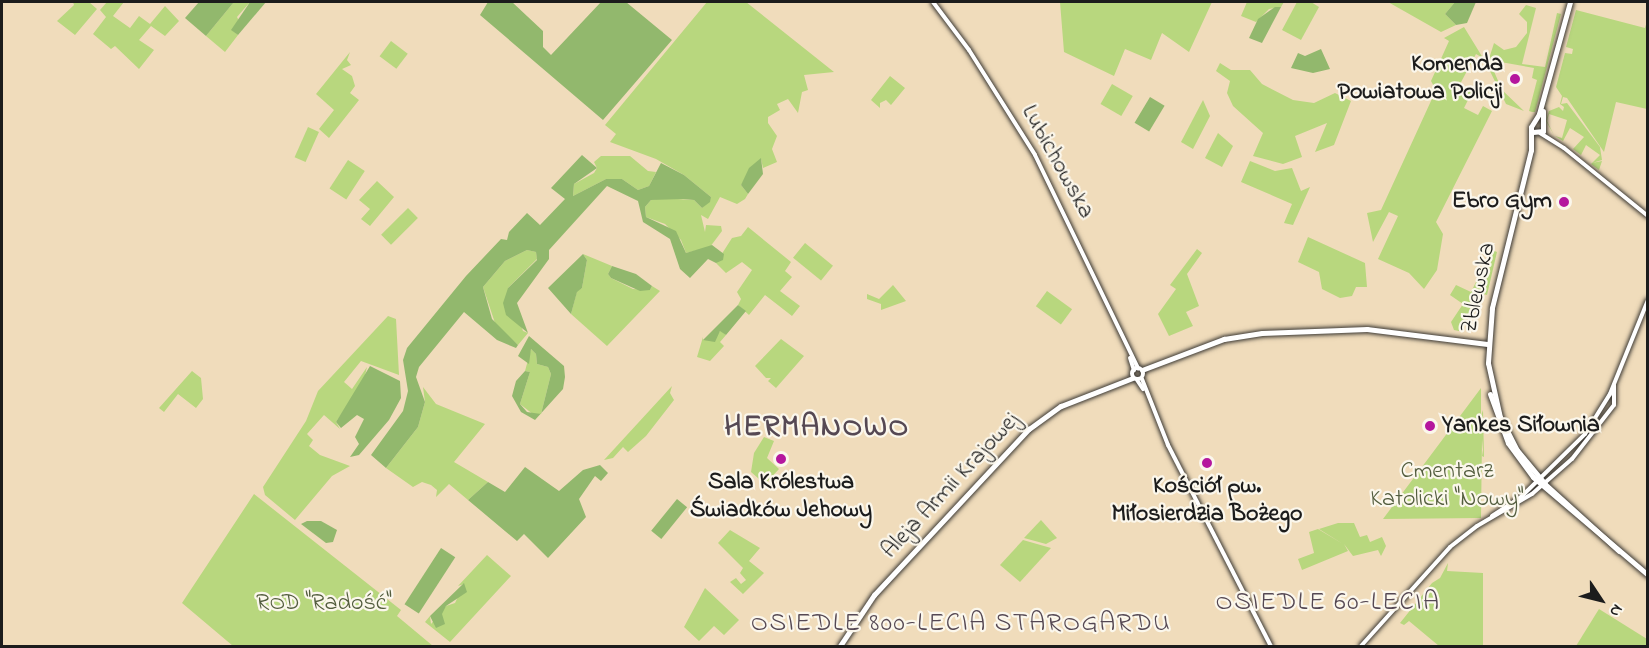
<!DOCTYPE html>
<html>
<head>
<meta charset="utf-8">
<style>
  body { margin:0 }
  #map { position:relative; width:1649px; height:648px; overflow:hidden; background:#f0dcbb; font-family:"Indie Flower",sans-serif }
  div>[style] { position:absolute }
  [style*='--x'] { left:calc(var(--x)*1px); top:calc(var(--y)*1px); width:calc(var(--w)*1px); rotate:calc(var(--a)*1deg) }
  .green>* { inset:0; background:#b8d77e; transform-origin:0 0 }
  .forest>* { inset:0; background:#92b86d; transform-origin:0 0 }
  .roads { filter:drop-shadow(0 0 2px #3c3934) drop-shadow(0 0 2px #3c3934) }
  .tertiary>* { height:4px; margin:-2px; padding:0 2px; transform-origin:2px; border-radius:2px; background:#fff }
  .secondary>* { height:4.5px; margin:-2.25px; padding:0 2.25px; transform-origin:2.25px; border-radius:2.25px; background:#fff }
  .secondary>.ring { margin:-2.25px; padding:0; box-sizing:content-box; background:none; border:4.5px solid #fff; border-radius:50% }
  .primary>* { height:5px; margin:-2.5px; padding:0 2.5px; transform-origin:2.5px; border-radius:2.5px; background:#fff }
  .dots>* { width:16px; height:16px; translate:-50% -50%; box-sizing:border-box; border:3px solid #fbf7ec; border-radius:50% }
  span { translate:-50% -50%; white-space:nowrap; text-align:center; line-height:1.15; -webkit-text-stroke:4.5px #fbf7ec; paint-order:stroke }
  .poi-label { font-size:24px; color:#1c1c1c; font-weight:700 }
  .right { translate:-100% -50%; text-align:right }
  .left { translate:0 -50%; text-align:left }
  .street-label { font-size:24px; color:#1c1c1c }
  .park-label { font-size:24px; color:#535d3e }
  .neighbourhood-label { font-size:26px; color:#554853; letter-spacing:1.5px }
  .district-label { font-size:30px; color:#554853; font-weight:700; letter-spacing:1.5px }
  .frame { position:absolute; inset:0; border:3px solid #1c1c1c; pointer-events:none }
  .north { position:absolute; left:1571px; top:570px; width:60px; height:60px; -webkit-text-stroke:4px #fbf7ec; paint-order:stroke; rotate:125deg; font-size:16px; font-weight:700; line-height:24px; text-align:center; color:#1c1c1c }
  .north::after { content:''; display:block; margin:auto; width:21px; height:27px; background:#1c1c1c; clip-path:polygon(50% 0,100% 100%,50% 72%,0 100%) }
</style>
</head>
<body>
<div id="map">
  <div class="green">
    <i style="clip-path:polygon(73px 2px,89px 2px,97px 9px,75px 35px,57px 21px,74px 5px)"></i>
    <i style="clip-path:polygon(107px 2px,124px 2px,113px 16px,130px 28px,139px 16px,150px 24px,165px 6px,179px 21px,165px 36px,151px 26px,139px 40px,154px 50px,139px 69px,115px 46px,111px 49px,93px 34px,106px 17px,100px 10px)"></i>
    <i style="clip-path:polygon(234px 2px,250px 2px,237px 17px,239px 21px,232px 30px,238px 35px,225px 52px,206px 36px)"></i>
    <i style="clip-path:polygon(707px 2px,746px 2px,834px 72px,804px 75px,808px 90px,802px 92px,798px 113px,788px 99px,777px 104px,780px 110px,768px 117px,768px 123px,777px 136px,772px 149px,777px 162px,763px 168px,761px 159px,741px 185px,748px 194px,745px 199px,737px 204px,720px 197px,708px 219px,701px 215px,705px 232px,706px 225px,721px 226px,722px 231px,710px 247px,686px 253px,681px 240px,665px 224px,646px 217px,645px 207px,651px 200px,662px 198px,694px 200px,702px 208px,711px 197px,684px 175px,656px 159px,610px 142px,616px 134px,605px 125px)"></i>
    <i style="clip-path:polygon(1060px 2px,1212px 2px,1189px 52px,1162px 33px,1151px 60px,1125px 49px,1114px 76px,1064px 52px)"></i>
    <i style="clip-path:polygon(1247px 2px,1284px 2px,1281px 7px,1269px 9px,1256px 22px,1241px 16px)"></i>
    <i style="clip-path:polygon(1297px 2px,1311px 2px,1319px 7px,1301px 40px,1282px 30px)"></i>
    <i style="clip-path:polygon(1388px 2px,1455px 2px,1445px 14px,1456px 25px,1441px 32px)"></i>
    <i style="clip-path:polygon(1526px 5px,1536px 8px,1522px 64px,1545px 67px,1557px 13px,1561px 14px,1535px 112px,1532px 112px,1529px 111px,1537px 80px,1532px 78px,1534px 68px,1495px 61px,1493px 69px,1502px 90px,1524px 111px,1506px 104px,1487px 65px,1494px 43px,1504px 50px,1516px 47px,1527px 33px,1527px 22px,1519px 14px)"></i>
    <i style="clip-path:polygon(1576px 10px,1645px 28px,1647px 21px,1647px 109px,1616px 102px,1604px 152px,1567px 98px,1563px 97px,1561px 104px,1567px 103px,1600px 147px,1602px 160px,1592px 163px,1602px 161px,1599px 170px,1591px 164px,1600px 155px,1586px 145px,1581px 155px,1573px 149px,1584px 137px,1570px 128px,1563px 141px,1555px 136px,1562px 138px,1567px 120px,1549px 114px,1547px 121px,1554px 135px,1546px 121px,1549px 111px,1559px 107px,1563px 111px,1564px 107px,1560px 104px,1562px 96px,1556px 87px,1565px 53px,1572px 54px,1573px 49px,1566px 47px)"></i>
    <i style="clip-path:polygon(1464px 27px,1483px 58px,1476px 54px,1459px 86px,1472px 92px,1464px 108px,1478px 115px,1483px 106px,1492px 111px,1436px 222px,1443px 234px,1437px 270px,1424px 289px,1409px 273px,1378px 259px,1398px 216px,1389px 212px,1373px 242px,1367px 213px,1381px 210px,1436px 90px,1431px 81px,1449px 41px,1444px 38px)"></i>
    <i style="left:391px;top:41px;width:21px;height:19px;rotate:37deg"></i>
    <i style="clip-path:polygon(350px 52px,347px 60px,351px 65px,342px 69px,352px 76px,355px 86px,350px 93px,359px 100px,329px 138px,319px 129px,334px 110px,316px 94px)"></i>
    <i style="clip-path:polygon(1220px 63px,1231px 70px,1250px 70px,1262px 84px,1293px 100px,1314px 103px,1335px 93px,1351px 101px,1334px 145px,1315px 152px,1327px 123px,1295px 136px,1302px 157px,1283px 164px,1253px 156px,1263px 133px,1233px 106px,1227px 93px,1230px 81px,1216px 71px)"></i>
    <i style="clip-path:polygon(890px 76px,905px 88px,891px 105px,886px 100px,880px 103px,880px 108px,871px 100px)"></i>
    <i style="left:1112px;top:84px;width:24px;height:23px;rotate:30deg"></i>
    <i style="clip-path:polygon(1203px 100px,1210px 116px,1193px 149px,1181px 142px)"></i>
    <i style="left:308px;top:127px;width:12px;height:33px;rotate:24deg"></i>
    <i style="clip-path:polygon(1218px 133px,1233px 146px,1222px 167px,1205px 158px)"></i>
    <i style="clip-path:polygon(601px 156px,630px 156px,648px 171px,656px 172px,649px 186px,638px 190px,622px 179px,606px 179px,573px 196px,574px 184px,594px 173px,597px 168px,594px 162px)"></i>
    <i style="left:348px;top:160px;width:20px;height:34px;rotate:33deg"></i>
    <i style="clip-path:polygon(1250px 161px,1275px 171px,1292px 168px,1301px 191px,1310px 187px,1293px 225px,1284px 223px,1292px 204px,1241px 182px)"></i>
    <i style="clip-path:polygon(377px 181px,394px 197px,370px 226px,361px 219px,370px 209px,359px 200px)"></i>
    <i style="left:408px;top:208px;width:14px;height:38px;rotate:45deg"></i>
    <i style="clip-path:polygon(748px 227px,791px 262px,785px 271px,792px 277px,780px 291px,800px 306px,792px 316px,765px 295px,749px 315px,738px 305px,741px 299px,737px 292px,752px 270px,742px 262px,726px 273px,716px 263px,732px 238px,741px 236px)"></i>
    <i style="clip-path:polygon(1308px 237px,1365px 263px,1367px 287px,1356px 287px,1352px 296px,1340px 298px,1322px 289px,1319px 272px,1298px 262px)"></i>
    <i style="left:805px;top:243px;width:36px;height:19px;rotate:39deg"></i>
    <i style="clip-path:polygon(1197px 249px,1202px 253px,1187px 274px,1199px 306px,1186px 312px,1193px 326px,1169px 336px,1158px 314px,1176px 289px,1170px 285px)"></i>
    <i style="clip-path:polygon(527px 250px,536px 252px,537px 259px,508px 288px,523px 331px,528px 333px,518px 345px,496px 326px,483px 287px,505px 261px)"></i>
    <i style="clip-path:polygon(1492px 250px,1497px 252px,1487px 295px,1480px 293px,1459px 331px,1454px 330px,1451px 322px,1463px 304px,1450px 295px,1456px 285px,1471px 292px)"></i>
    <i style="clip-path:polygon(583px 254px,612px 266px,608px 274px,611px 278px,633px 289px,650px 290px,652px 286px,660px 291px,607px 346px,571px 314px,577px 291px,582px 288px,587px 260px)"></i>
    <i style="clip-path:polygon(893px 285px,906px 301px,881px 310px,881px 304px,867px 299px,867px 294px,879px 299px)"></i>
    <i style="left:1047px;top:291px;width:31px;height:19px;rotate:36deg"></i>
    <i style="clip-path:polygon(388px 316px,396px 319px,399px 375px,361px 361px,344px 382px,352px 389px,367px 367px,364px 380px,336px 422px,340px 429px,324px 415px,307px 434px,313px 440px,309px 446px,320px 455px,350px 466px,332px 476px,295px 520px,265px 495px,263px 487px,306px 421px,318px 391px)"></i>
    <i style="clip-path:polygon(721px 330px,726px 335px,720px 342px,724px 346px,710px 361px,697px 357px,703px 337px,703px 340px,717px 335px)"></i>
    <i style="clip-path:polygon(781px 339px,804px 356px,776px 388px,768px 381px,771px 378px,766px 378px,755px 366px)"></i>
    <i style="clip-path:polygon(531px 349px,536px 354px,537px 364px,548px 367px,551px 374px,541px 414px,534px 415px,520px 404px,530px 372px,525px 371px)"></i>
    <i style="clip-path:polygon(192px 371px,201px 378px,203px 399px,196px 408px,178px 394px,164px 412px,159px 408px)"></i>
    <i style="clip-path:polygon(672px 386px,670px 393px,674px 400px,646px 436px,628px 452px,623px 447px,613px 458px,604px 460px)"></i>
    <i style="clip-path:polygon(423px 387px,436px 404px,485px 424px,454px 462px,488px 482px,468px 500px,449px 484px,436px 497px,437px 490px,431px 485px,422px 482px,413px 487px,386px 468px,418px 427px,425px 402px)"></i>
    <i style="clip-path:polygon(1481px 388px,1481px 416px,1483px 410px,1484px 457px,1482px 456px,1483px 450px,1482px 439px,1481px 518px,1383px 519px)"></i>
    <i style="clip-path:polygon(764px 437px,774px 441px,767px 458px,779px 469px,765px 484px,751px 472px,754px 453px)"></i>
    <i style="clip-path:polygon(254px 494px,401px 610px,397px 616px,433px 646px,233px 646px,182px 603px)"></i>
    <i style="clip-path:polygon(1041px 520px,1057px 538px,1046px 544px,1024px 538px)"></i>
    <i style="clip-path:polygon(1338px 523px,1354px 523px,1360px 537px,1367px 535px,1370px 542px,1382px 537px,1386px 546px,1381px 556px,1378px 550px,1353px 556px,1344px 544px,1348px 551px,1302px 570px,1298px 559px,1314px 553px,1309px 532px,1318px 529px,1343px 544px,1319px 529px)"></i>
    <i style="clip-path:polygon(730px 530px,760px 548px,749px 561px,764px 573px,743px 594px,730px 582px,736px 578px,741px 584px,746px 580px,740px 573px,743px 568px,718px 543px)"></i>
    <i style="clip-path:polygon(1023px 540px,1051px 548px,1020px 582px,1000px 565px)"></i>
    <i style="clip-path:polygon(487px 555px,511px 576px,450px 642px,425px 622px,430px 616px,431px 624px,446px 606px,455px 603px,464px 584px,458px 586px)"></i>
    <i style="clip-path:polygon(1448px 563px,1447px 571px,1483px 573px,1483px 646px,1439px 646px,1409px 621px,1404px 625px,1400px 623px,1432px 583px,1440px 578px)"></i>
    <i style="clip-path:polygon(705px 588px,739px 620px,724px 635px,714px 626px,699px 641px,684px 627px)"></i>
    <i style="clip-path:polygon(1599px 609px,1647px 639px,1647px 646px,1576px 646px)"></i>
  </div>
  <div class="forest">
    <i style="clip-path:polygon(199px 2px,234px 2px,206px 36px,185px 18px)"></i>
    <i style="clip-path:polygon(250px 2px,266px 2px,238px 35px,231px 30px)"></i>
    <i style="clip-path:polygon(488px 2px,512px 2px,543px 31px,543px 47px,551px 55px,601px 2px,626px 2px,672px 40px,603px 120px,480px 15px)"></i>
    <i style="clip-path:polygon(1455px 2px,1476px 2px,1467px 23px,1456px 25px,1445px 14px)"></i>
    <i style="clip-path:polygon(1275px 7px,1281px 7px,1262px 43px,1249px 38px,1258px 19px)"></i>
    <i style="clip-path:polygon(1321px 49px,1330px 69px,1313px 73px,1291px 68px,1298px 53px,1305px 56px)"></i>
    <i style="left:1150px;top:97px;width:17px;height:30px;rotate:31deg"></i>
    <i style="clip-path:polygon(582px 155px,597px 168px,574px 184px,573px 196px,606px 179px,622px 179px,638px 190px,649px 186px,661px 163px,684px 175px,711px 197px,710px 202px,702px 208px,694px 200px,683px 199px,651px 200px,645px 207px,646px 217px,676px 231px,686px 253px,712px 245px,724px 254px,723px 260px,716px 263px,708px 259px,690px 278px,680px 269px,670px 239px,643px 222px,638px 201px,607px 186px,549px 250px,549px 259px,517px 303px,528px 333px,506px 315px,503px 303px,508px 288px,537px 260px,536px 252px,527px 250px,505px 261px,483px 287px,492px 319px,518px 345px,516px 348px,497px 340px,464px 312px,419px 367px,416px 377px,425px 402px,418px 427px,386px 468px,371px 455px,403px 411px,408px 391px,403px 360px,407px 348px,466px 276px,501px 239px,507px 240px,509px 232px,527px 213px,540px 225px,565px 199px,551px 188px)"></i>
    <i style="clip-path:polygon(761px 158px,763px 174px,748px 194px,741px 185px,749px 168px)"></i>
    <i style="clip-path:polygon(583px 254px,587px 260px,582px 288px,577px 292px,571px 314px,548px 288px)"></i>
    <i style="clip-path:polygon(612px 266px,636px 274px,652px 286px,650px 290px,640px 291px,611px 278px,608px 274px)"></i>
    <i style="clip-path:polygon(738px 305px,746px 311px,726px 335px,720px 331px,715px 342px,703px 340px)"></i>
    <i style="clip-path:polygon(529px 336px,564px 366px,565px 377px,563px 389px,535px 420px,521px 412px,512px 396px,516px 381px,525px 371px,530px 372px,520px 404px,527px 412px,541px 414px,551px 374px,548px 367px,537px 364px,536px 354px,531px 349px,529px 364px,518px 356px)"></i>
    <i style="clip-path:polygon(370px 366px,400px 381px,401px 398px,389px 420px,359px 455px,350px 457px,359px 444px,355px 437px,364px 419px,357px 415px,341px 428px,336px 422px)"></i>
    <i style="clip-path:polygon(600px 465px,608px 473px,601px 481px,595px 476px,579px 499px,586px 517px,548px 558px,524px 534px,517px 541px,468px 500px,488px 482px,505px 492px,525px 467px,559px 491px,583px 470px)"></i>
    <i style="left:677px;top:499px;width:13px;height:41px;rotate:39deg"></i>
    <i style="clip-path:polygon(307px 521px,321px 521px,337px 530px,333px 542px,326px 543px,301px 524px)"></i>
    <i style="left:441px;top:548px;width:17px;height:67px;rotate:33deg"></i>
    <i style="clip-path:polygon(464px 583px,467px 592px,446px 606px,442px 614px,445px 624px,436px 628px,430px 616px)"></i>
  </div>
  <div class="roads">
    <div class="tertiary">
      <i style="--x:933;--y:2;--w:60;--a:53.1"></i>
      <i style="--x:969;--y:50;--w:124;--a:57.8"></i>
      <i style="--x:1035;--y:155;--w:237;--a:64.2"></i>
      <i style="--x:1540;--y:133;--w:28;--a:32"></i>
      <i style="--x:1564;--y:148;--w:108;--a:39"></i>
      <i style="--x:1130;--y:358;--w:13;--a:72"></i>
      <i style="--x:1142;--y:379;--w:71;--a:68.5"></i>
      <i style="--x:1168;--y:445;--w:226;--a:62.9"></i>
      <i style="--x:1137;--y:380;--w:11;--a:56"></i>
      <i style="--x:1492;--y:516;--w:35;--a:-33"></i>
      <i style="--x:1521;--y:497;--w:90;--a:-44.5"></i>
      <i style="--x:1585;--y:434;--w:47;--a:-58"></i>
      <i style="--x:1610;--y:394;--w:101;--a:-68"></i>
      <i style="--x:1361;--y:646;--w:133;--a:-48"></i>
      <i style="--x:1450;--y:547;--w:34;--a:-38"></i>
      <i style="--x:1477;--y:526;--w:64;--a:-30.2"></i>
      <i style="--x:1532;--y:494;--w:53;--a:-41.2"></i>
      <i style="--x:1572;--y:459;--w:68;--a:-52.1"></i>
      <i style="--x:1614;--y:405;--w:20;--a:-90"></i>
    </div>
    <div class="secondary">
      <i class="ring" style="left:1132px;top:368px;width:7.5px;height:7.5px"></i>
      <i style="--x:1142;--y:370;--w:88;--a:-20.7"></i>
      <i style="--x:1224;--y:339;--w:38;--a:-9"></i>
      <i style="--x:1262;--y:333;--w:105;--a:-2.2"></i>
      <i style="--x:1367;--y:329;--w:121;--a:7.1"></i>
      <i style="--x:840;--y:646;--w:61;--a:-56.3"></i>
      <i style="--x:874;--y:595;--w:227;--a:-47"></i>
      <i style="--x:1029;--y:429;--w:39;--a:-36"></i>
      <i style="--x:1061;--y:406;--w:77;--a:-21.3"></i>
    </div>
    <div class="primary">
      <i style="--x:1570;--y:2;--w:116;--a:105.5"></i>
      <i style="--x:1539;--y:114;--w:15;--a:122"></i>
      <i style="--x:1531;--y:127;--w:23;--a:90"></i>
      <i style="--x:1531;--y:150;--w:163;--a:103.9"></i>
      <i style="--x:1492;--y:308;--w:55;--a:94.2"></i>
      <i style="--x:1488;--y:363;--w:55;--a:77.5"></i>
      <i style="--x:1500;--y:417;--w:37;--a:63"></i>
      <i style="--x:1517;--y:450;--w:44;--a:50.5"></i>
      <i style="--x:1545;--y:484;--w:100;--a:42.2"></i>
      <i style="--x:1533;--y:132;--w:10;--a:-6"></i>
      <i style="--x:1543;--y:131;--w:20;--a:-90"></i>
      <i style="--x:1490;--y:394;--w:52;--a:69.8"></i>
      <i style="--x:1508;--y:443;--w:42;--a:53.7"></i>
      <i style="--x:1533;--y:477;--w:151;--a:40.4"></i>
    </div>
  </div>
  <div class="dots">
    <i style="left:1515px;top:79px;background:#b5179e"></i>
    <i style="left:1564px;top:202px;background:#b5179e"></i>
    <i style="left:1430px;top:426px;background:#b5179e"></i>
    <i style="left:781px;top:459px;background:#b5179e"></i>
    <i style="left:1207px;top:463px;background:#b5179e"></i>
  </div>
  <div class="poi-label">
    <span class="right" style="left:1503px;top:79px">Komenda<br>Powiatowa Policji</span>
    <span class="right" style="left:1552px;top:202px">Ebro Gym</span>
    <span class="left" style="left:1442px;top:426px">Yankes Siłownia</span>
    <span style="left:781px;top:497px">Sala Królestwa<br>Świadków Jehowy</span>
    <span style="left:1207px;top:501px">Kościół pw.<br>Miłosierdzia Bożego</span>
  </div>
  <div class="street-label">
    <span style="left:1057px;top:162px;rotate:61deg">Lubichowska</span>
    <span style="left:1479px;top:288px;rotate:-78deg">Zblewska</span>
    <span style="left:951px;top:486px;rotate:-47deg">Aleja Armii Krajowej</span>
  </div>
  <div class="park-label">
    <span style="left:1447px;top:486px">Cmentarz<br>Katolicki "Nowy"</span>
    <span style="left:324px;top:604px">ROD "Radość"</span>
  </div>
  <div class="neighbourhood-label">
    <span style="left:1328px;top:604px">OSIEDLE 60-LECIA</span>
    <span style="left:961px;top:625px">OSIEDLE 800-LECIA STAROGARDU</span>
  </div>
  <div class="district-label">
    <span style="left:817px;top:428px">HERMANOWO</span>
  </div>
  <div class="frame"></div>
  <div class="north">N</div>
</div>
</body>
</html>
